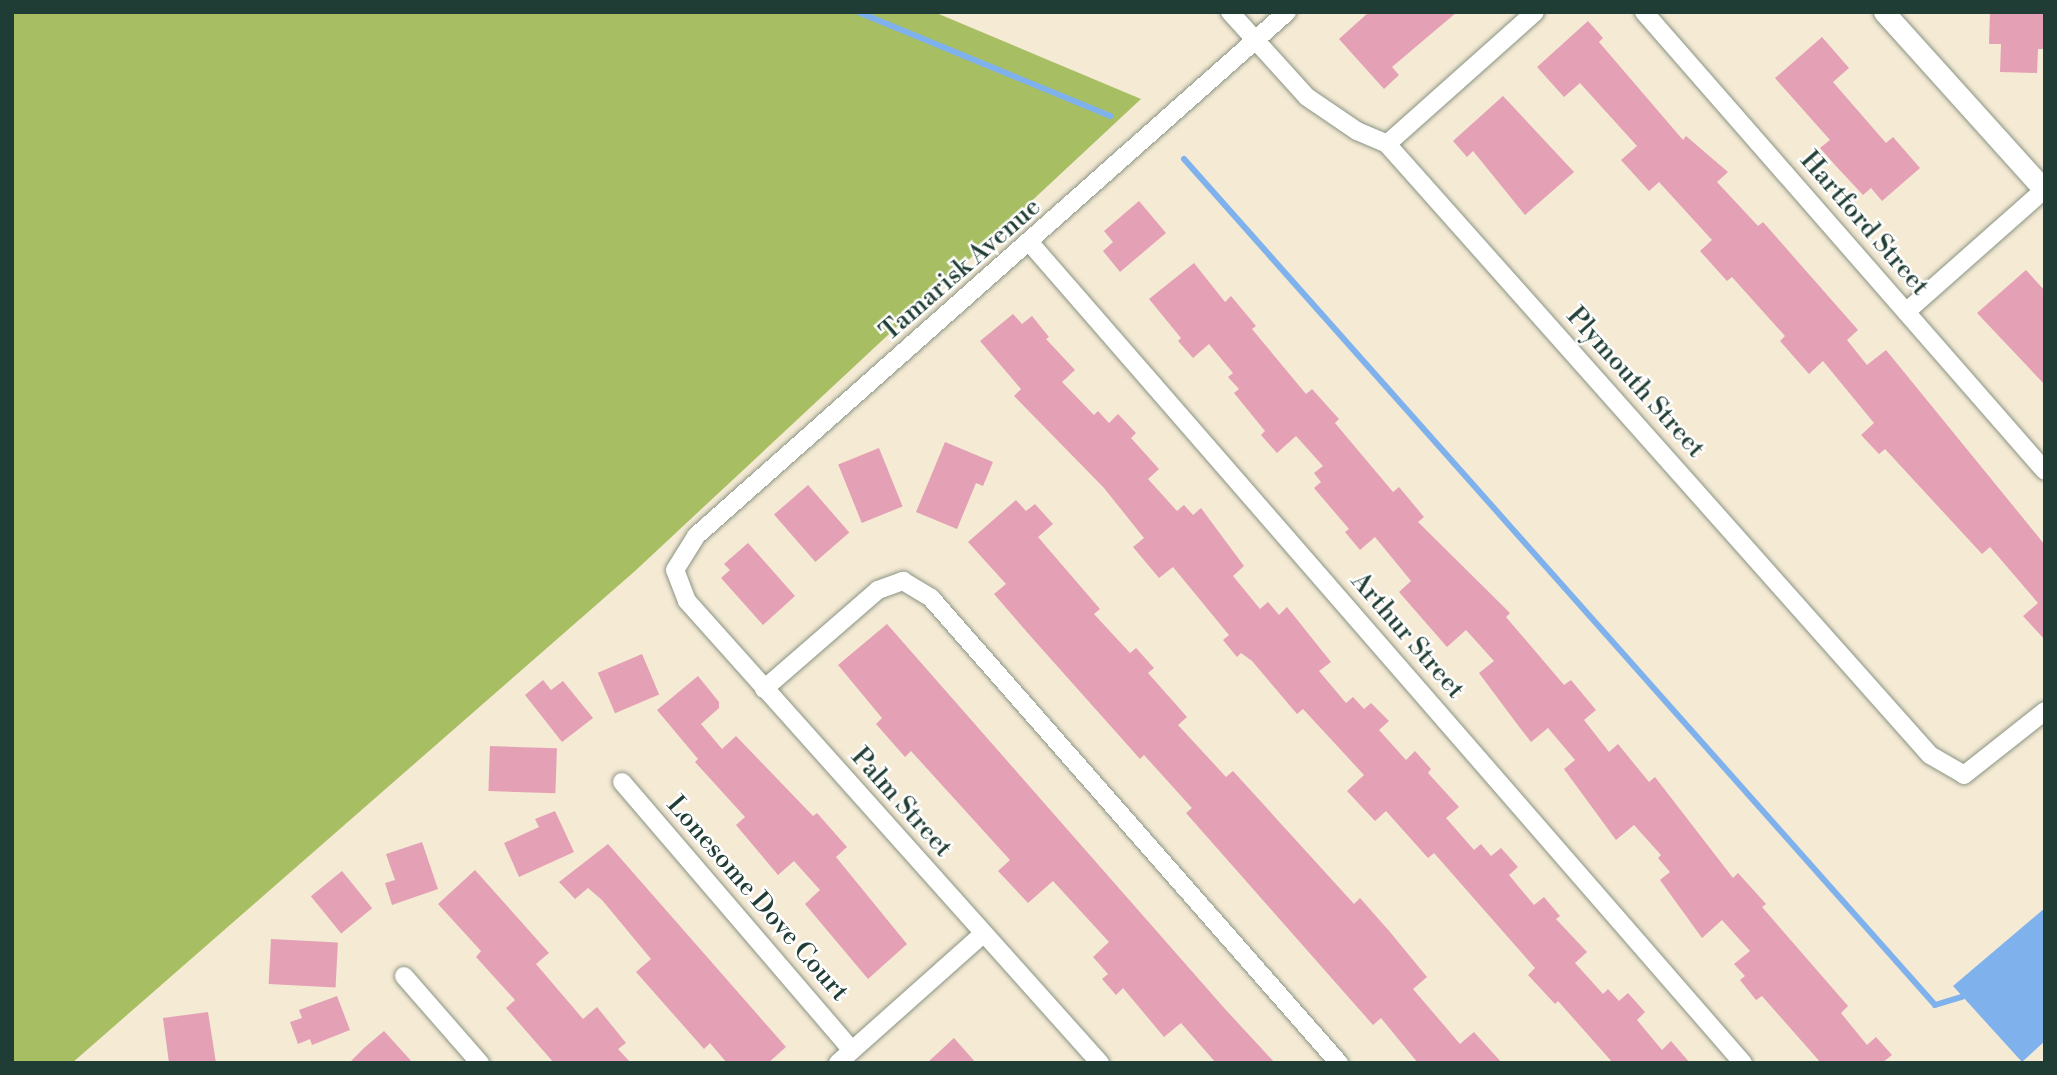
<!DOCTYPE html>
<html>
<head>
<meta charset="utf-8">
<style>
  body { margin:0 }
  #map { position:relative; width:2057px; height:1075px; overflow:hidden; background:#f5ead4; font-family:"Libre Bodoni",serif }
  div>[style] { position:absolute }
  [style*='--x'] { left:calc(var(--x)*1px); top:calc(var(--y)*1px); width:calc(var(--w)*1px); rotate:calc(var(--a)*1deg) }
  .green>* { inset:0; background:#a8be63 }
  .water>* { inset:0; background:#7fb2ec }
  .stream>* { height:6px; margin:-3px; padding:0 3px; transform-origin:3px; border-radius:3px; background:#7fb2ec }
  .building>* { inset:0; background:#e4a1b6; transform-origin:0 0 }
  .roads { filter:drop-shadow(0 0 2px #8a9484) drop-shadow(0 0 2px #8a9484) }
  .minor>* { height:18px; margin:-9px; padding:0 9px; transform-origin:9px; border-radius:9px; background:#fff }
  .tertiary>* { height:21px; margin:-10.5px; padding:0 10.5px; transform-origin:10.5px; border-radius:10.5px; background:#fff }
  span { translate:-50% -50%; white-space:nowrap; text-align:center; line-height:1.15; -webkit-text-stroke:5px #fff; paint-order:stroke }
  .street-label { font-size:26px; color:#1f3d34 }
  .frame { position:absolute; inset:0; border:14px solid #1f3d34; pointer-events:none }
</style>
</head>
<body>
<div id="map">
  <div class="green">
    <i style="clip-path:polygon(12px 12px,934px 12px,1141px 99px,635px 571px,72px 1063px,12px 1063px)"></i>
  </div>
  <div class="water">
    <i style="clip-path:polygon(2045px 908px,2045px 1041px,2022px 1062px,1953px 986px)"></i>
  </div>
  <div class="stream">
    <i style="--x:858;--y:12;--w:273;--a:22.4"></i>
    <i style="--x:1184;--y:159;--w:1131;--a:48.4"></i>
    <i style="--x:1935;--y:1005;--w:28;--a:-17"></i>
  </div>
  <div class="building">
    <i style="clip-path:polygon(1369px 12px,1457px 12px,1392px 67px,1399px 75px,1384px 89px,1339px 39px)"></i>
    <i style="clip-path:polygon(1990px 12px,2045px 12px,2045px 49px,2038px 49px,2037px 73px,2000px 72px,2001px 44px,1989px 44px)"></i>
    <i style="clip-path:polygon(1588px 21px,1603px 38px,1599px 42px,1683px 140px,1686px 136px,1728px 172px,1717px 182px,1758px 226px,1763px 222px,1858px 330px,1847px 340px,1867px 365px,1886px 350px,2045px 545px,2045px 640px,2023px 616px,2038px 603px,1990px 547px,1982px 554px,1885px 449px,1879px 454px,1861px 435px,1874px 423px,1823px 361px,1809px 374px,1780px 341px,1785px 336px,1732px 277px,1727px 281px,1700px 251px,1712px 240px,1659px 182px,1649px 191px,1621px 160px,1637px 146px,1580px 83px,1564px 97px,1537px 67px)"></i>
    <i style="clip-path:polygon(1822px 37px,1849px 68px,1833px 82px,1886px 143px,1893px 137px,1920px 168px,1882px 201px,1871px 188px,1863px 195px,1835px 165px,1820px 148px,1830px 140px,1775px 78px)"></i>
    <i style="clip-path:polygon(1503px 96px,1574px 172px,1525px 215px,1473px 151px,1467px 157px,1453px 141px)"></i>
    <i style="clip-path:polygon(1139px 201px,1166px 233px,1120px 272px,1103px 251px,1113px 242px,1104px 231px)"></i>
    <i style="clip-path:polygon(1194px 263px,1225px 302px,1231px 296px,1256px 326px,1252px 329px,1306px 394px,1312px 389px,1339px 419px,1335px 423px,1393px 492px,1399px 487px,1424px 517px,1418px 522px,1510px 613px,1506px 617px,1564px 685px,1571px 680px,1596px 710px,1584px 720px,1609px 752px,1618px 744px,1649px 782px,1655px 777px,1733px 878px,1738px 873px,1766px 904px,1762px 907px,1848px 1006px,1841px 1013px,1867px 1045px,1876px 1037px,1892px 1055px,1882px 1063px,1821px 1063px,1762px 996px,1756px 1000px,1740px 980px,1745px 976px,1734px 964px,1750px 951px,1722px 920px,1702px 938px,1660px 880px,1670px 872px,1658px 858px,1661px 855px,1634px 825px,1616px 840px,1564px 769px,1575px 760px,1548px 728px,1531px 742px,1517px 724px,1479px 673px,1494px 661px,1466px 630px,1447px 647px,1399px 592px,1411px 581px,1375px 537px,1360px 550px,1345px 532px,1349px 529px,1314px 488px,1321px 482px,1314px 473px,1323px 466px,1296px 436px,1277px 453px,1261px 435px,1265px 431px,1234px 393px,1239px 389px,1228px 377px,1233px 373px,1209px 344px,1193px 358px,1178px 341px,1181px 338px,1149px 299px)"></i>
    <i style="clip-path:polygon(2026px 270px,2045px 291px,2045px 385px,1977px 313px)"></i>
    <i style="clip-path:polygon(1013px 314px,1022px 324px,1032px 316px,1049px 337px,1046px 339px,1075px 370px,1062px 382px,1094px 415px,1098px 411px,1109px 423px,1118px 414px,1136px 433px,1131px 438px,1159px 469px,1148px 479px,1177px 511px,1184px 505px,1193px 515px,1201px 508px,1244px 566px,1233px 576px,1260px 609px,1268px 602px,1279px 615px,1287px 607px,1331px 662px,1319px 671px,1346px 703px,1353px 697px,1364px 709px,1371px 703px,1389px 721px,1379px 730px,1406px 760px,1415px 751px,1431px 769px,1428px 773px,1459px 807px,1446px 818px,1474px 850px,1481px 844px,1491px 856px,1501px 848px,1518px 867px,1509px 875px,1534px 905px,1544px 897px,1560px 916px,1556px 919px,1587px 952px,1575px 963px,1603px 994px,1608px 989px,1619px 1001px,1628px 993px,1645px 1012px,1637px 1020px,1662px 1050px,1671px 1041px,1690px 1063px,1613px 1063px,1558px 1001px,1555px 1004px,1528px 975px,1535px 968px,1434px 853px,1428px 858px,1386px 811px,1375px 821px,1347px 791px,1364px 775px,1303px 709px,1297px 714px,1252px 661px,1241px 653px,1237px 657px,1223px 640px,1229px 635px,1173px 567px,1159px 578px,1133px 547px,1144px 538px,1104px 488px,1014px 396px,1021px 389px,980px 341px)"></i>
    <i style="clip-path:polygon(945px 442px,993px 462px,983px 486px,976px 483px,957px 529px,916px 512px)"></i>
    <i style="left:879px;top:448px;width:63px;height:44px;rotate:68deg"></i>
    <i style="left:808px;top:485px;width:63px;height:45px;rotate:49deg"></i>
    <i style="clip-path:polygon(1016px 500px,1026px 511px,1035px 504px,1053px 524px,1038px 537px,1100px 609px,1094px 614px,1130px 653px,1136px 648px,1154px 668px,1148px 673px,1187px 717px,1178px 725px,1226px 777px,1233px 771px,1354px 904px,1360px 898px,1390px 932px,1427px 977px,1413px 989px,1460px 1044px,1474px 1032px,1502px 1063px,1418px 1063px,1381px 1018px,1373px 1025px,1186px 813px,1192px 808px,1144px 755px,1140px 759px,1033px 639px,994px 594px,1006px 584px,968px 542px)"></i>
    <i style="clip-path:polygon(748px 543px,795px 596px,763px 625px,721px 578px,730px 570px,724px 564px)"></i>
    <i style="clip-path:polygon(887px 624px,1225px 1009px,1275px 1063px,1216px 1063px,1181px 1023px,1164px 1037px,1123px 988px,1116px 995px,1102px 979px,1108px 974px,1093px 957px,1109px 942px,1053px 881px,1028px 903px,998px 871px,1010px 860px,911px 751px,905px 757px,876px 724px,882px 718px,838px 665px)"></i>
    <i style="left:642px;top:654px;width:44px;height:48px;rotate:67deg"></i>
    <i style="clip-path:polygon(698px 676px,719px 702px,719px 708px,701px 724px,722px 749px,736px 736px,813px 816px,817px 813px,847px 847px,836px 857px,907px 944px,868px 979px,805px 904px,820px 890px,794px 861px,778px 875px,736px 825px,745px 817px,695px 762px,698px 759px,657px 710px)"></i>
    <i style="clip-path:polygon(543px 680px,551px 690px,563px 681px,593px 718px,562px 742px,525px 695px)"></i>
    <i style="left:490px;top:746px;width:67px;height:45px;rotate:2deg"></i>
    <i style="clip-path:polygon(555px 811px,574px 852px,519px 877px,504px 843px,539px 827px,535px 819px)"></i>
    <i style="clip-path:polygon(422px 842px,438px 889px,392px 905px,385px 883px,395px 880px,386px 854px)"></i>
    <i style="clip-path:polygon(608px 844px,786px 1047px,768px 1063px,727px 1063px,710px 1043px,704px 1049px,636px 972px,651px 959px,602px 900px,588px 888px,575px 899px,559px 882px)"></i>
    <i style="clip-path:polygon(475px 870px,549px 953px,536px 964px,583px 1019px,597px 1007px,626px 1043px,618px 1049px,631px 1063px,554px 1063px,506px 1008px,515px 1000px,476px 957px,481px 951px,438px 904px)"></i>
    <i style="left:342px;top:871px;width:48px;height:40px;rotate:51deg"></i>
    <i style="left:271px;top:939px;width:67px;height:45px;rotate:3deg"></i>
    <i style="clip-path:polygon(337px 996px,350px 1030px,312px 1045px,310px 1039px,298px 1044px,290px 1022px,302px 1018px,299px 1010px)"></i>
    <i style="clip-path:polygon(208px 1012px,216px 1063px,169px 1063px,163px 1018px)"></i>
    <i style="clip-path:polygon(384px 1031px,413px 1063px,349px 1063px,364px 1048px)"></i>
    <i style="clip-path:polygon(954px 1038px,976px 1063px,927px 1063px)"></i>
  </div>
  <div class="roads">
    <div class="minor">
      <i style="--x:1230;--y:12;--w:115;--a:47.8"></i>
      <i style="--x:1307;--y:97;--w:60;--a:34.2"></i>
      <i style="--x:1357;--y:131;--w:33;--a:23"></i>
      <i style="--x:1387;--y:144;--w:817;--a:48.37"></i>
      <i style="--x:1930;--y:755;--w:39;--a:30"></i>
      <i style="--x:1964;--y:775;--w:103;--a:-38.3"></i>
      <i style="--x:1644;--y:12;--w:609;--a:48.86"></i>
      <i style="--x:1387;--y:144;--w:198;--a:-41.7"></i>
      <i style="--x:1031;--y:244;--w:1085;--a:49"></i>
      <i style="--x:1906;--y:312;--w:184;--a:-41.5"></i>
      <i style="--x:764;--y:689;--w:151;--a:-41"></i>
      <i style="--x:878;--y:590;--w:27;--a:-20"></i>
      <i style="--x:903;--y:581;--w:33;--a:31"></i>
      <i style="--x:931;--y:598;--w:619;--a:48.74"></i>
      <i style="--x:622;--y:782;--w:353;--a:49.4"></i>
      <i style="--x:404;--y:976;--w:116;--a:48.9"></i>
      <i style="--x:838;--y:1063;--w:194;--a:-41.7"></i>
      <i style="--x:1100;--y:1063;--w:620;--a:-131.79"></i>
      <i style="--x:687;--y:601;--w:33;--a:-111"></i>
      <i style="--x:675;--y:570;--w:40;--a:-58"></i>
      <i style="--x:696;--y:536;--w:790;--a:-41.56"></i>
    </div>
    <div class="tertiary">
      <i style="--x:1884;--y:12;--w:241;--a:48"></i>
    </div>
  </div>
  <div class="street-label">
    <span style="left:1864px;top:224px;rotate:49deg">Hartford Street</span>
    <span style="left:961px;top:270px;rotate:-41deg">Tamarisk Avenue</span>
    <span style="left:1635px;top:383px;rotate:48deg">Plymouth Street</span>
    <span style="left:1407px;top:636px;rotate:49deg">Arthur Street</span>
    <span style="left:901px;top:803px;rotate:48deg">Palm Street</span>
    <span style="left:757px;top:899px;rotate:49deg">Lonesome Dove Court</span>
  </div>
  <div class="frame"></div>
</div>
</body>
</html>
